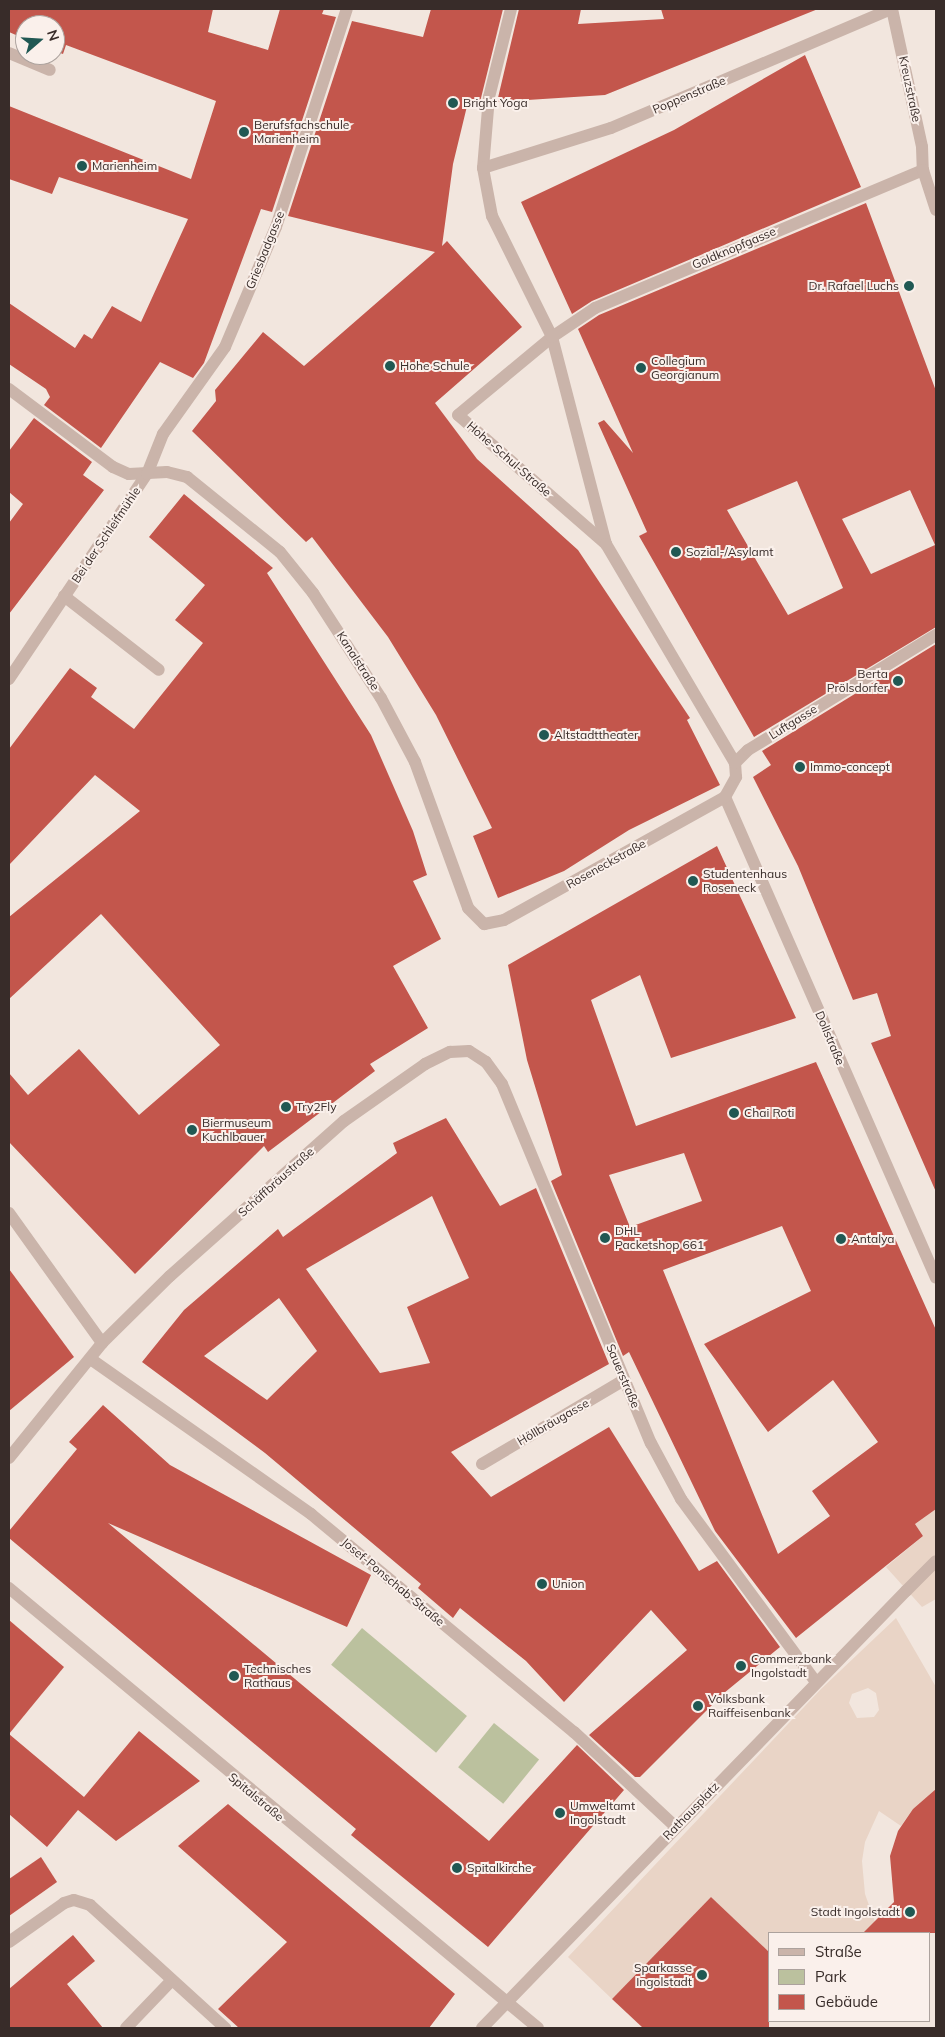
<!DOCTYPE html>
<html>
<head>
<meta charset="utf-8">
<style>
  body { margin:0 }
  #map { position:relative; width:945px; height:2037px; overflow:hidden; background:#f2e6de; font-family:Mulish,sans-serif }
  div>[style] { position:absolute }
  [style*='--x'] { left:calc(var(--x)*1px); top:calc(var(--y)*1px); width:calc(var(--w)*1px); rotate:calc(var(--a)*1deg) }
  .green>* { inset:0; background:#bbc19e; transform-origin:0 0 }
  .plaza>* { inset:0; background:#e9d4c6 }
  .building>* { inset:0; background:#c3564c }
  .service>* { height:12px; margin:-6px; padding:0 6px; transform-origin:6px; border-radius:6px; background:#cab4aa }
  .pedestrian>* { height:12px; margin:-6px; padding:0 6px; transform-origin:6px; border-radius:6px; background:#cab4aa }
  .minor>* { height:12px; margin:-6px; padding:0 6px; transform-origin:6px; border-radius:6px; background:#cab4aa }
  .dots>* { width:14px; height:14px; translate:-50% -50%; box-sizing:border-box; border:2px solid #faf0eb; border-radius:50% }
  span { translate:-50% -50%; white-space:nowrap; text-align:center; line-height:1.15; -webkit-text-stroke:4px #faf0eb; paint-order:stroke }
  .street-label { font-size:12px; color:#382c29 }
  .poi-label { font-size:12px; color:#382c29 }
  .left { translate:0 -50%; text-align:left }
  .right { translate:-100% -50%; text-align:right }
  .frame { position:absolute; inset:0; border:10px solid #382c29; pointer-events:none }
  .legend { position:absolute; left:768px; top:1932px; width:162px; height:90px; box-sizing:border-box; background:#faf0eb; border:1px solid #aca29d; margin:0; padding:6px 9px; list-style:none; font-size:15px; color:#382c29 }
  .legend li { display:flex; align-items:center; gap:10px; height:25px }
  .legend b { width:25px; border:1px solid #aca29d }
  .north { position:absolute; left:15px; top:15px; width:50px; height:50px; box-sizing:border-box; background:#faf0eb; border:1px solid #aca29d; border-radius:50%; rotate:71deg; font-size:14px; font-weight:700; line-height:20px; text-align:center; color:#382c29 }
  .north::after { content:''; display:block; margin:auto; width:18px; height:22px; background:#205853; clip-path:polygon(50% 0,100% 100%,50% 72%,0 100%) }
</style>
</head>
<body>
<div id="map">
  <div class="green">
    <i style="left:362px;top:1628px;width:137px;height:48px;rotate:40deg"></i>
    <i style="left:494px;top:1723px;width:58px;height:57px;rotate:39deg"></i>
  </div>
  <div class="plaza">
    <i style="clip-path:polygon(936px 1509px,936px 1599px,922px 1607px,886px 1567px,923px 1536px,915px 1524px)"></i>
    <i style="clip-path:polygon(evenodd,896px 1618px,936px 1687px,936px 1790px,913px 1809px,901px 1826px,879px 1811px,865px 1842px,862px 1861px,865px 1894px,875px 1922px,864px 1933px,769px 1933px,769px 1952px,711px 1897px,612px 1999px,568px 1957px,821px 1689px,896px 1618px,868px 1688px,876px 1693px,879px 1710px,874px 1717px,857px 1718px,849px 1703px,852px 1694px,868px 1688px)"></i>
  </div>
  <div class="building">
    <i style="clip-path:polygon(9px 9px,213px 9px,208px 32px,268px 50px,280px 9px,324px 9px,322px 14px,336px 17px,272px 212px,261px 209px,204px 363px,193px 378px,160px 362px,101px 448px,44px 405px,50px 397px,46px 389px,9px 364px,9px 303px,75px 348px,84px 334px,92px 339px,112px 306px,141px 322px,188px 219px,59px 177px,52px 194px,9px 179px,9px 106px,191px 179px,216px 101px,66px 45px,63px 54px,55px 51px,55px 25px,25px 25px,25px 39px,9px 32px)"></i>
    <i style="clip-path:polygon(431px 9px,503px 9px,480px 102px,468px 102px,453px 164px,442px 246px,447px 241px,522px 327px,435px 403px,477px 459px,578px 550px,690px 718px,687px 720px,720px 785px,629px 830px,564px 871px,498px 898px,473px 836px,492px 828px,436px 715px,388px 637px,312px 537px,306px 542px,192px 431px,216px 401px,215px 390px,263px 332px,304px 366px,435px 252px,288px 216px,352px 21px,423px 37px)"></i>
    <i style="clip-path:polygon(519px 9px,581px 9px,578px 24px,664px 19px,661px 9px,818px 9px,605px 95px,497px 102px)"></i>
    <i style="clip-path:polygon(805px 55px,861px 187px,592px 301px,572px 314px,521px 202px,674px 130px)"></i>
    <i style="clip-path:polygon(evenodd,866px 203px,936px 391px,936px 627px,754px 737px,639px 536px,647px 532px,598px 423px,604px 420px,633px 453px,578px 329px,599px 315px,866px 203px,797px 481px,843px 588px,788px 615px,727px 510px,797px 481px,866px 203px,910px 490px,935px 545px,871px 574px,842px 519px,910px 490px)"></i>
    <i style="clip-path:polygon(34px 418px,92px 462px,83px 475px,104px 490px,9px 614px,9px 523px,23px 504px,9px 492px,9px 451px)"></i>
    <i style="clip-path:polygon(184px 494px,273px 568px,267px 573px,371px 735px,413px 831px,427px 875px,413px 881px,441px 939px,393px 966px,428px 1028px,370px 1064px,375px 1071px,268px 1152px,264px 1146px,135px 1274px,9px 1142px,9px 1073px,28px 1095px,79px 1049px,139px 1115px,220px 1045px,101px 914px,9px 999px,9px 917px,140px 811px,95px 775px,9px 865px,9px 749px,70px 668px,97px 688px,91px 697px,134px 729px,203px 643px,175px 620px,205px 585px,149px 537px)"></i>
    <i style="clip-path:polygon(936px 644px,936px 1192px,871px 1043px,891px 1036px,877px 993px,853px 1000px,798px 866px,753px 777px,771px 765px,762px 751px)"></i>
    <i style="clip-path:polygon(evenodd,717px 846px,796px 1018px,671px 1058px,640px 975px,591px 1000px,636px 1126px,816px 1062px,936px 1330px,936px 1509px,915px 1524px,923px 1536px,796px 1638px,715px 1531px,629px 1352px,623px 1356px,551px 1181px,562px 1175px,527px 1060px,508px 965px,717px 846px,684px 1153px,702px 1201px,630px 1227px,609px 1175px,684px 1153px,717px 846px,782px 1226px,811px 1291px,704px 1344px,768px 1432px,833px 1380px,878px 1442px,812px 1491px,830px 1516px,778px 1554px,663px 1270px,782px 1226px)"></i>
    <i style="clip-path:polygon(evenodd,446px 1118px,500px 1206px,536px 1188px,609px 1364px,451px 1452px,491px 1497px,609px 1427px,699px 1571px,717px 1561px,780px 1647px,724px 1693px,640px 1777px,635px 1777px,589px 1735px,687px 1650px,651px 1610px,564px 1702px,526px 1661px,460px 1608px,453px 1618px,418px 1588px,421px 1584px,265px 1453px,142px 1362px,184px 1310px,278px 1229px,283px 1237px,397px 1153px,393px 1143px,446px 1118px,432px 1196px,469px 1278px,407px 1307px,430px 1363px,380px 1373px,306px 1269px,432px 1196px,446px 1118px,279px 1298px,317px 1351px,267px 1400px,204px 1356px,279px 1298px)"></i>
    <i style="clip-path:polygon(9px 1269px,74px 1357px,9px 1411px)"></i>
    <i style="clip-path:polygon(103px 1405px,170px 1465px,371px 1575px,347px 1627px,108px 1523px,489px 1841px,577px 1745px,624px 1790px,488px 1947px,351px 1835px,356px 1829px,9px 1538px,9px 1531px,77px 1449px,69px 1442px)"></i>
    <i style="clip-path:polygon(9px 1620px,64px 1667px,9px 1734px)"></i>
    <i style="clip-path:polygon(139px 1731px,200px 1781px,116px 1841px,78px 1810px,47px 1847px,9px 1814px,9px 1734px,84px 1797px)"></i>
    <i style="clip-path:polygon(936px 1789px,936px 1933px,863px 1933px,894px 1902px,890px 1856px,898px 1831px,913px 1809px)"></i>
    <i style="clip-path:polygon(228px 1804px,455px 1994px,429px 2028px,239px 2028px,218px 2009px,287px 1942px,178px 1846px)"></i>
    <i style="clip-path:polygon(41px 1857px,57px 1882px,9px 1916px,9px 1879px)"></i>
    <i style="clip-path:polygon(711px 1897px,769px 1952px,769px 2028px,643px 2028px,612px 1999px)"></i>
    <i style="clip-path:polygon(73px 1935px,95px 1961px,67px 1984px,103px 2028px,9px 2028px,9px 1989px)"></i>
  </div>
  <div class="service">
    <i style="--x:9;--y:53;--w:44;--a:22.5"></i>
    <i style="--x:9;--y:1942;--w:67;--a:-35.3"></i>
    <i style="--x:64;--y:1903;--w:10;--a:-17"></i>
    <i style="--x:74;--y:1900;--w:17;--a:17"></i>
    <i style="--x:90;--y:1905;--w:183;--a:42.3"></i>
    <i style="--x:126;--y:2028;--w:66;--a:-46.2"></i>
  </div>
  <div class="pedestrian">
    <i style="--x:606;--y:544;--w:196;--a:-138.9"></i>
    <i style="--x:458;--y:415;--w:122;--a:-39.7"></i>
    <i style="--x:552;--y:337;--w:214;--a:75.4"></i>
    <i style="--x:606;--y:544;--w:254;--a:59.5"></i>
    <i style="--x:725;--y:797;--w:525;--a:66.31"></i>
    <i style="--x:906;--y:1591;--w:42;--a:-45"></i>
  </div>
  <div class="minor">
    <i style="--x:511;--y:9;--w:91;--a:104"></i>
    <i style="--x:489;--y:97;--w:71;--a:94.8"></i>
    <i style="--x:483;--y:168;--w:49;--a:79.4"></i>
    <i style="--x:492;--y:216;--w:135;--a:63.6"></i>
    <i style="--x:552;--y:337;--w:52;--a:-34"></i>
    <i style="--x:595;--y:308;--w:356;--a:-22.8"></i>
    <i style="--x:892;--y:9;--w:141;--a:77.7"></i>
    <i style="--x:922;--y:147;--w:23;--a:88"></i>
    <i style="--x:923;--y:170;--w:42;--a:72"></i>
    <i style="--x:483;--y:168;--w:134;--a:-17.4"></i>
    <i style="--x:611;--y:128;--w:305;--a:-23"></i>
    <i style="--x:9;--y:389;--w:130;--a:36.9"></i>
    <i style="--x:113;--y:467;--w:17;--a:24"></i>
    <i style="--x:129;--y:474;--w:38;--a:-3"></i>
    <i style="--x:167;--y:472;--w:21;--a:14"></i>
    <i style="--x:187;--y:477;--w:119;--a:38.9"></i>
    <i style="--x:280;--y:552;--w:53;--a:51.2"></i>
    <i style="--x:313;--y:593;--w:125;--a:57.1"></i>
    <i style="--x:381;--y:698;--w:72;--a:62"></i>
    <i style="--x:415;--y:762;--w:155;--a:70"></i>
    <i style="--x:468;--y:908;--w:23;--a:45"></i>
    <i style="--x:484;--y:924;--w:20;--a:-11"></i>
    <i style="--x:504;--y:920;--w:253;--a:-29.1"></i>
    <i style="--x:725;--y:797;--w:23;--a:-61"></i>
    <i style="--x:736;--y:777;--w:14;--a:-94"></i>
    <i style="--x:735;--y:763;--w:18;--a:-45"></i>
    <i style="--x:748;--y:750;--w:220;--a:-31.5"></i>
    <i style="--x:64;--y:596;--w:120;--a:37.9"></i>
    <i style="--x:9;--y:679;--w:247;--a:-56.1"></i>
    <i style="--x:147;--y:474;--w:43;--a:-68.2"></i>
    <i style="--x:163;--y:434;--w:107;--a:-54.5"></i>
    <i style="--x:225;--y:347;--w:130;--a:-67"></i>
    <i style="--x:276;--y:227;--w:229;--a:-72"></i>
    <i style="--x:9;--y:1213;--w:160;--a:54.4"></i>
    <i style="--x:92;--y:1360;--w:268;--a:35.1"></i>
    <i style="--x:311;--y:1514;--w:342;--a:39.7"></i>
    <i style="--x:574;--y:1732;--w:139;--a:43"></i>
    <i style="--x:9;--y:1458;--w:148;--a:-51"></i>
    <i style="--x:102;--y:1343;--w:95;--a:-44.6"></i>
    <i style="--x:170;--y:1276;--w:233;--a:-41.7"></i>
    <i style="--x:344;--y:1121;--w:99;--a:-35.1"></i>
    <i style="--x:425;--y:1064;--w:28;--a:-26"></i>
    <i style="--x:450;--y:1052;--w:19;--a:-3"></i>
    <i style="--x:469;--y:1051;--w:20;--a:33"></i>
    <i style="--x:486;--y:1062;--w:27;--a:54"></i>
    <i style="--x:502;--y:1084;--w:389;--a:67.5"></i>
    <i style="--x:651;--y:1443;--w:64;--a:61.8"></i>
    <i style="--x:681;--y:1499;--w:227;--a:53.6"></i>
    <i style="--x:482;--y:1464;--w:165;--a:-30.6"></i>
    <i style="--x:9;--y:1588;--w:688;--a:39.75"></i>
    <i style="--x:482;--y:2028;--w:609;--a:-45.87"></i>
  </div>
  <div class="dots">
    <i style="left:453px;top:103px;background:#205853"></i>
    <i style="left:244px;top:132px;background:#205853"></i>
    <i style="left:82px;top:166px;background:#205853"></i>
    <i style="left:909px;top:286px;background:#205853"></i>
    <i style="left:390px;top:366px;background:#205853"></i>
    <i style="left:641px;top:368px;background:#205853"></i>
    <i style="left:676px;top:552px;background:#205853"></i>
    <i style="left:898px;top:681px;background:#205853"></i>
    <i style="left:544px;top:735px;background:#205853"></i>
    <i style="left:800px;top:767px;background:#205853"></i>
    <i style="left:693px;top:881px;background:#205853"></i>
    <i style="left:286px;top:1107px;background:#205853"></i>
    <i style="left:734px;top:1113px;background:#205853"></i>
    <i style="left:192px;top:1130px;background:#205853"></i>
    <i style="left:605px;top:1238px;background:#205853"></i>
    <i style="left:841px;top:1239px;background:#205853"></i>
    <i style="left:542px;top:1584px;background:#205853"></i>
    <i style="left:741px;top:1666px;background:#205853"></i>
    <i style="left:234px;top:1676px;background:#205853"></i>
    <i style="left:698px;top:1706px;background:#205853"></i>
    <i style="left:560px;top:1813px;background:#205853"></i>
    <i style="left:457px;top:1868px;background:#205853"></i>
    <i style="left:910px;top:1912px;background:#205853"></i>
    <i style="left:702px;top:1975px;background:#205853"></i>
  </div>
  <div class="street-label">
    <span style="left:910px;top:89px;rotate:78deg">Kreuzstraße</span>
    <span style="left:689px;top:95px;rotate:-23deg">Poppenstraße</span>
    <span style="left:734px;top:248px;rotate:-23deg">Goldknopfgasse</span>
    <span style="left:265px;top:250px;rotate:-68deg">Griesbadgasse</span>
    <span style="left:509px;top:459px;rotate:41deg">Hohe-Schul-Straße</span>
    <span style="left:106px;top:535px;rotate:-56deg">Bei der Schleifmühle</span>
    <span style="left:358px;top:661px;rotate:57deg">Kanalstraße</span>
    <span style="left:793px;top:722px;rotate:-32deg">Luftgasse</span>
    <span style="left:606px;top:864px;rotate:-29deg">Roseneckstraße</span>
    <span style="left:830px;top:1038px;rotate:67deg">Dollstraße</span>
    <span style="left:276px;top:1182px;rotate:-42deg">Schäffbräustraße</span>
    <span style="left:623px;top:1376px;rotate:67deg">Sauerstraße</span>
    <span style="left:553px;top:1422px;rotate:-30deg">Höllbräugasse</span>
    <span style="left:393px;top:1582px;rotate:40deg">Josef-Ponschab-Straße</span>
    <span style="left:256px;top:1797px;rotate:40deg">Spitalstraße</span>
    <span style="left:691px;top:1811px;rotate:-46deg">Rathausplatz</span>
  </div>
  <div class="poi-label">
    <span class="left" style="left:463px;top:103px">Bright Yoga</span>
    <span class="left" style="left:254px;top:132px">Berufsfachschule<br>Marienheim</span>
    <span class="left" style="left:92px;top:166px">Marienheim</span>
    <span class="right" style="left:899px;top:286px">Dr. Rafael Luchs</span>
    <span class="left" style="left:651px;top:368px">Collegium<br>Georgianum</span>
    <span class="left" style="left:400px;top:366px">Hohe Schule</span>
    <span class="left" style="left:686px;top:552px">Sozial-/Asylamt</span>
    <span class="right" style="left:888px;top:681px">Berta<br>Prölsdorfer</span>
    <span class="left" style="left:554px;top:735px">Altstadttheater</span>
    <span class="left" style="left:810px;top:767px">Immo-concept</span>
    <span class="left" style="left:703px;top:881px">Studentenhaus<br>Roseneck</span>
    <span class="left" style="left:296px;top:1107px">Try2Fly</span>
    <span class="left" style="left:744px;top:1113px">Chai Roti</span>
    <span class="left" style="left:202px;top:1130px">Biermuseum<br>Kuchlbauer</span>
    <span class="left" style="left:615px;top:1238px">DHL<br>Packetshop 661</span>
    <span class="left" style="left:851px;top:1239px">Antalya</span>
    <span class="left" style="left:552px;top:1584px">Union</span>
    <span class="left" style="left:751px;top:1666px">Commerzbank<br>Ingolstadt</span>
    <span class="left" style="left:244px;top:1676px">Technisches<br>Rathaus</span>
    <span class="left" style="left:708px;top:1706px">Volksbank<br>Raiffeisenbank</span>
    <span class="left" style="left:570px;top:1813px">Umweltamt<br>Ingolstadt</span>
    <span class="left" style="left:467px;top:1868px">Spitalkirche</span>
    <span class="right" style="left:900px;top:1912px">Stadt Ingolstadt</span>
    <span class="right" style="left:692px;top:1975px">Sparkasse<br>Ingolstadt</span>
  </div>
  <div class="frame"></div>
  <ul class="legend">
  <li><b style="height:6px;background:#cab4aa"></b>Straße</li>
  <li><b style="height:14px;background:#bbc19e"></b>Park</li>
  <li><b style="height:14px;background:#c3564c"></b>Gebäude</li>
  </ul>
  <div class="north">N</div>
</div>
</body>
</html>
